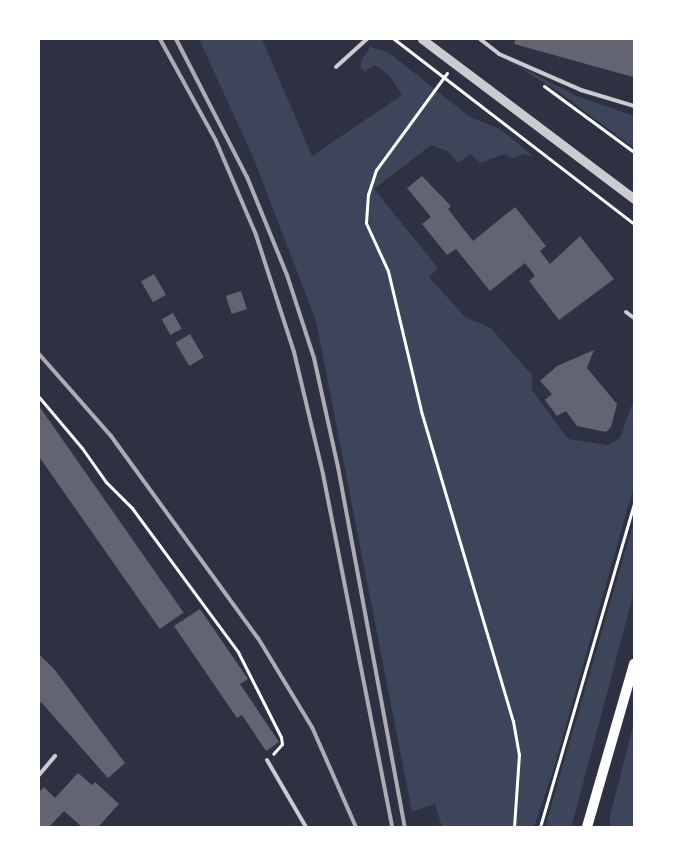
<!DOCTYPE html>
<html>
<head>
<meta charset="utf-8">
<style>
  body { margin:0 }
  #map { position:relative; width:673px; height:866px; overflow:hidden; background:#2d3142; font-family:"IBM Plex Serif",serif }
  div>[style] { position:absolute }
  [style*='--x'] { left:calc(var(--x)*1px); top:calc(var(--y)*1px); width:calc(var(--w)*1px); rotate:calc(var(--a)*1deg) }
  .green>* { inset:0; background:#3c4559 }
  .building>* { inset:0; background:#626471; transform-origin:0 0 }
  .path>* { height:3px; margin:-1.5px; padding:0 1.5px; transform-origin:1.5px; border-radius:1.5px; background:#fff }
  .service>* { height:4px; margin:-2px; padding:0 2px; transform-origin:2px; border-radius:2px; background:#caccd0 }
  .tertiary>* { height:9px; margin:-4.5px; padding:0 4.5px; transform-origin:4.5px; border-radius:4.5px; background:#caccd0 }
  .secondary>* { height:10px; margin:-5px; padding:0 5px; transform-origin:5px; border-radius:5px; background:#fff }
  .rail>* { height:4px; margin:-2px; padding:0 2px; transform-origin:2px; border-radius:2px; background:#abadb3 }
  span { translate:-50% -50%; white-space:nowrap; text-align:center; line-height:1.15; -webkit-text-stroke:5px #fff; paint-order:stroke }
  .frame { position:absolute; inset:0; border:40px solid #fff; pointer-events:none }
</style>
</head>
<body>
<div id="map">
  <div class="green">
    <i style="clip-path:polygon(199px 39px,262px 39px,312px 156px,402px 95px,389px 75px,375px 65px,365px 72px,361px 68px,361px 61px,370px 47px,388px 52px,470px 117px,500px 129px,534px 157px,524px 154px,513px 158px,504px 154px,481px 163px,470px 154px,458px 163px,449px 152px,431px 145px,374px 189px,438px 268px,429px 277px,465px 317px,491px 328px,532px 375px,532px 390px,568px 439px,608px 445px,620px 438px,634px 399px,634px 486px,553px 771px,534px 827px,442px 827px,435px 804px,412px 812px,316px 321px,253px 157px)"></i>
    <i style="clip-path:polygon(507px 60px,577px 96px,634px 116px,634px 148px,559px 92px)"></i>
    <i style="clip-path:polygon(634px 521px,634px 592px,576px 810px,571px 827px,545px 827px)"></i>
    <i style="clip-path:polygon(634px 722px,634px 827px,610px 827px,610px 816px)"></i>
  </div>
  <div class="building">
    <i style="clip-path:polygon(516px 39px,634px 39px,633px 77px,514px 44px)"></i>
    <i style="clip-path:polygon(422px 176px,451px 206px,448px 209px,473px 241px,515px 207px,546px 246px,540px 251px,550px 264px,580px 236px,614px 279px,559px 320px,529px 281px,535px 276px,525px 263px,490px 291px,456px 249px,447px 255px,422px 224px,431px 217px,407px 188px)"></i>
    <i style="left:154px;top:274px;width:24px;height:15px;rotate:60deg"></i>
    <i style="left:241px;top:291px;width:19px;height:16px;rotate:72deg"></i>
    <i style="left:173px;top:313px;width:18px;height:13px;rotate:61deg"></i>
    <i style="left:190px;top:334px;width:27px;height:17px;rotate:59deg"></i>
    <i style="clip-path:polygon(594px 350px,587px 368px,617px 404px,611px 427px,606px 432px,577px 426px,566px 411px,557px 416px,545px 400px,552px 394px,540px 381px,557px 366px)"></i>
    <i style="left:39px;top:406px;width:252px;height:29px;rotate:55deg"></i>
    <i style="clip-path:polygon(200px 609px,248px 679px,240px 684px,279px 742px,266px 751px,242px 715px,237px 718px,174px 626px)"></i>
    <i style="clip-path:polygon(39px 654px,54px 669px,125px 763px,108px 778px,41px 702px,39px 704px)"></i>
    <i style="clip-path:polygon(78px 773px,92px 785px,95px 782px,119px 804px,98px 827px,82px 827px,64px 811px,49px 827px,39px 827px,39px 792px,44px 787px,55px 798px)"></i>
  </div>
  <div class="path">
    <i style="--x:394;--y:39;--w:303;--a:37.6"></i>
    <i style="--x:447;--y:73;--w:120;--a:126.2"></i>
    <i style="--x:376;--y:170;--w:25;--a:108"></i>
    <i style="--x:368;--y:194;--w:29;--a:94"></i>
    <i style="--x:366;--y:223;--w:53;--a:65.4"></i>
    <i style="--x:388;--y:271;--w:144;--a:76.7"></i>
    <i style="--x:421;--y:411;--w:323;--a:73.5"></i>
    <i style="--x:513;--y:721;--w:34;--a:80"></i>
    <i style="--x:519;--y:754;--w:73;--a:93.9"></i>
    <i style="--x:544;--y:86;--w:112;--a:36.3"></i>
    <i style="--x:39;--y:397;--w:67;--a:49.9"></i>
    <i style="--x:82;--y:448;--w:42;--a:54.8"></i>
    <i style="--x:106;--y:482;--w:37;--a:45"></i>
    <i style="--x:132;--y:508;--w:179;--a:53.6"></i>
    <i style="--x:238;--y:652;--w:95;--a:63.2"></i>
    <i style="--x:281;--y:737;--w:7;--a:82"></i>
    <i style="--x:282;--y:744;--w:13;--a:132"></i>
    <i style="--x:540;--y:827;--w:336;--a:-73.8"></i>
  </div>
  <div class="service">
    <i style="--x:480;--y:39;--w:24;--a:38"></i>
    <i style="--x:499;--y:54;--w:90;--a:23.7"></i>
    <i style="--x:581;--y:90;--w:55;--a:16.8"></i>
    <i style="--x:336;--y:67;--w:42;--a:-42.1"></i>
    <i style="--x:626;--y:312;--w:10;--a:37"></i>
    <i style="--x:267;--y:760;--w:78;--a:59.8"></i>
    <i style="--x:39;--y:775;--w:25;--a:-50"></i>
  </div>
  <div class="tertiary">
    <i style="--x:422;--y:39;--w:266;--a:37"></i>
  </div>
  <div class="secondary">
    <i style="--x:587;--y:827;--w:170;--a:-73.9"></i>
  </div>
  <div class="rail">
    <i style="--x:160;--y:39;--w:116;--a:61.2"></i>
    <i style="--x:216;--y:141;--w:102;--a:66.9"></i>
    <i style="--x:256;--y:235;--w:123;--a:72"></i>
    <i style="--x:294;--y:352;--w:125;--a:76.6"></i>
    <i style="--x:323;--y:474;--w:360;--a:78.9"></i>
    <i style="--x:176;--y:39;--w:155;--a:62.8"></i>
    <i style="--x:247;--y:177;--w:106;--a:67.8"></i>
    <i style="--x:287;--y:275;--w:87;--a:72"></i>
    <i style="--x:314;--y:358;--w:112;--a:77.6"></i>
    <i style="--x:338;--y:467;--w:366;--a:79.5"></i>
    <i style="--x:39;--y:354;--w:109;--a:48.7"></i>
    <i style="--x:111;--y:436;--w:250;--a:54"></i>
    <i style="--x:258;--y:638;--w:104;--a:58.8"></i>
    <i style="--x:312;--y:727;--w:109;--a:66.3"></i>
  </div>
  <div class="frame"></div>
</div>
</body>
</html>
